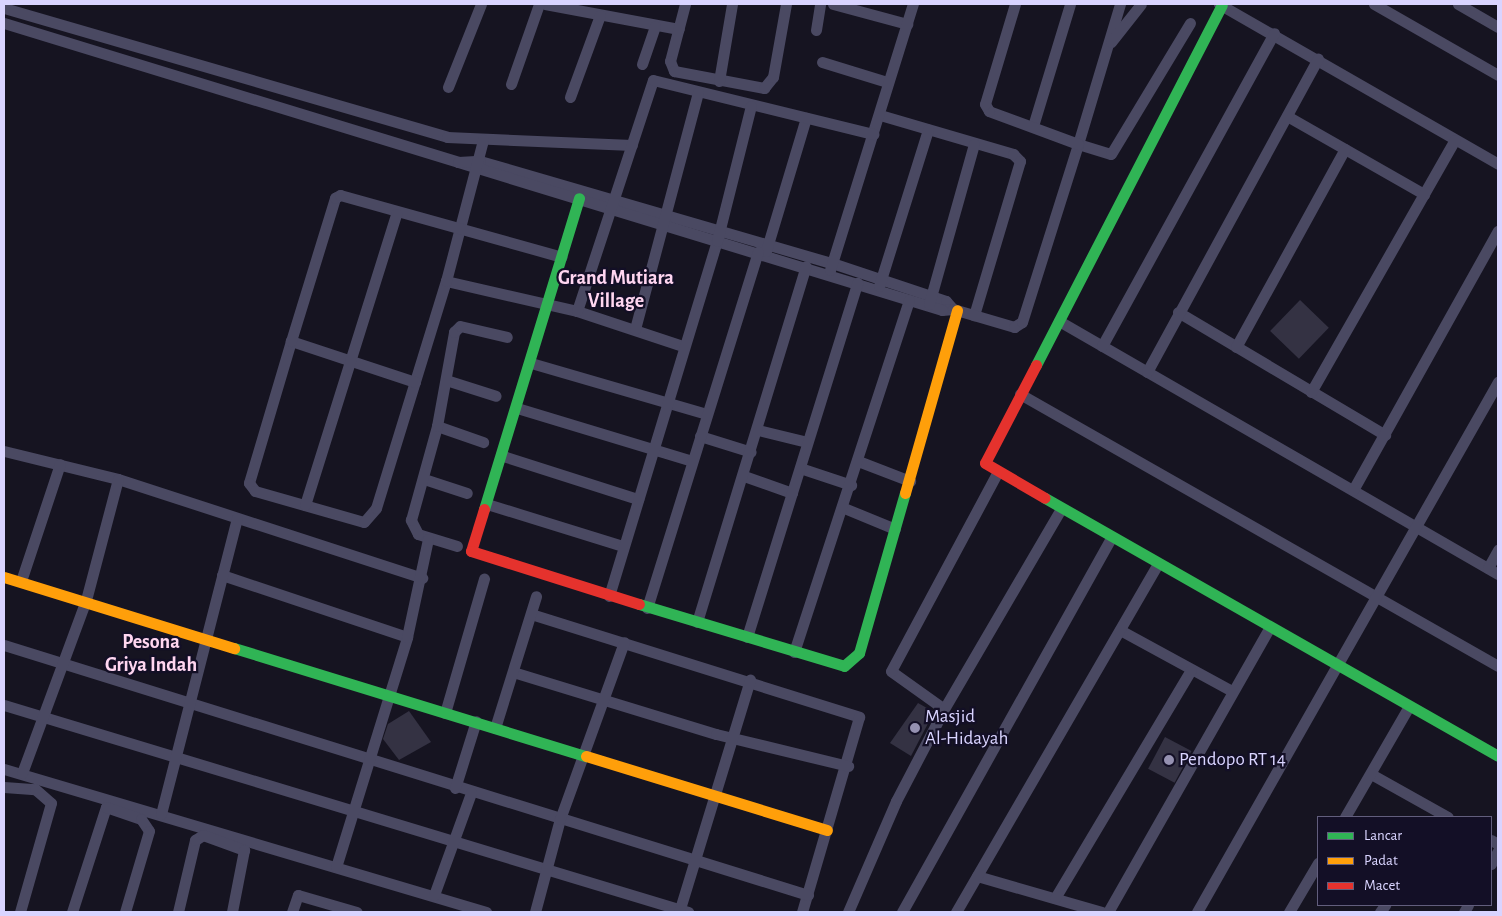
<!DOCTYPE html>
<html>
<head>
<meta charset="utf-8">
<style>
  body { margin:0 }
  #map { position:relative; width:1502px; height:916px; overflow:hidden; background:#161421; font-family:"Alegreya Sans",sans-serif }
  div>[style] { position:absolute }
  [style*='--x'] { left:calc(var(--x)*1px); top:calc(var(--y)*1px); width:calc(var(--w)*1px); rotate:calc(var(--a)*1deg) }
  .building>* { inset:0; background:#343243; transform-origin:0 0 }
  .street>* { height:11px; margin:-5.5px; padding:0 5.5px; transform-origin:5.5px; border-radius:5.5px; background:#4a4962 }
  .fast>* { height:11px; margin:-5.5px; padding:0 5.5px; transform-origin:5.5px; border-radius:5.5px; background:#30b455 }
  .slow>* { height:11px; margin:-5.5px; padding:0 5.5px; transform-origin:5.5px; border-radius:5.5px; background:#ff9f0a }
  .jam>* { height:11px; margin:-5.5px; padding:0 5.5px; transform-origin:5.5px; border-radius:5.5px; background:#e5322d }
  .dots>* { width:14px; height:14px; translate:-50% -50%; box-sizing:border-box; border:2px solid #130f26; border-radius:50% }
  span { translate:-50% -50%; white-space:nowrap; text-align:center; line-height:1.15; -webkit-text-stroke:4.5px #130f26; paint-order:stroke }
  .poi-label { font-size:19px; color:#d9d4ff }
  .left { translate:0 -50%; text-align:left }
  .neighbourhood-label { font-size:20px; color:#ffd6f0; font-weight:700 }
  .frame { position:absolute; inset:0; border:5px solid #d9d4ff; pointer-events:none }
  .legend { position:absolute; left:1317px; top:816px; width:175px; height:90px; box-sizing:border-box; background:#130f26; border:1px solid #625e7d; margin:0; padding:6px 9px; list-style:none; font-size:15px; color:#d9d4ff }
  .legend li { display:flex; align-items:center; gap:10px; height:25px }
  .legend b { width:25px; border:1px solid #625e7d }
</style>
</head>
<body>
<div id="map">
  <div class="building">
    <i style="left:1300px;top:300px;width:40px;height:43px;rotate:44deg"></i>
    <i style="clip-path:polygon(918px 703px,934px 712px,911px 756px,890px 743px)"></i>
    <i style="clip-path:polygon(409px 711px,431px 742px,399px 760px,383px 739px,388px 724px)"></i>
    <i style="left:1165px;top:737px;width:30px;height:36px;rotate:28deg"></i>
  </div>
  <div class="street">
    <i style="--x:545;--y:4;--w:136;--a:10.6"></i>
    <i style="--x:685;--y:4;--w:59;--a:104.7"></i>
    <i style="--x:670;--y:61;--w:11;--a:68"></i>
    <i style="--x:674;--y:71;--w:92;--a:10.7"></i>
    <i style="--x:764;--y:88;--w:14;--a:-51"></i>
    <i style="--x:773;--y:77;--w:74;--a:-79.9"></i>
    <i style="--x:833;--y:4;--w:77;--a:15.1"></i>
    <i style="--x:1120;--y:4;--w:146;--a:106.7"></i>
    <i style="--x:1078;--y:144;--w:34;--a:17"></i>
    <i style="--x:1111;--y:154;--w:153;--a:-58.9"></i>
    <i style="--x:1219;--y:4;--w:322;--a:29.8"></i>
    <i style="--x:1374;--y:4;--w:143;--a:29.8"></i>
    <i style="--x:1458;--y:4;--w:46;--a:29.9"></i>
    <i style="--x:4;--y:8;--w:461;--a:16.2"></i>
    <i style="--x:447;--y:137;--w:185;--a:2.5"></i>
    <i style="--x:4;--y:23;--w:475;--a:17"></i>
    <i style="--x:816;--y:30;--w:26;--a:-81"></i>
    <i style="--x:1111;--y:42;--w:48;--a:-51.7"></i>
    <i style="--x:822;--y:62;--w:68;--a:17.1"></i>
    <i style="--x:642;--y:64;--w:40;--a:-71.1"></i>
    <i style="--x:719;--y:81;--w:78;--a:-80.4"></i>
    <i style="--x:511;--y:84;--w:85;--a:-70.7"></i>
    <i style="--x:448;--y:87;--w:89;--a:-68.3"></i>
    <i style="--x:570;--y:97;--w:87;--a:-69.9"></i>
    <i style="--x:880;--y:115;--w:139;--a:16.3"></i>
    <i style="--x:1013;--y:154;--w:10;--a:45"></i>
    <i style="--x:1020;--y:161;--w:161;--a:106.6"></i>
    <i style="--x:1287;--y:116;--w:158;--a:29.7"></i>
    <i style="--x:1033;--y:126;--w:127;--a:-73.1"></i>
    <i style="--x:480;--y:161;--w:366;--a:16.2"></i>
    <i style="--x:832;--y:263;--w:120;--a:18.4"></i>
    <i style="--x:946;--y:301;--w:11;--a:49"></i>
    <i style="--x:953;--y:309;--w:11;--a:175"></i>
    <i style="--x:942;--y:310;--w:506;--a:-163"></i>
    <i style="--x:458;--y:162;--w:22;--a:-3"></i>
    <i style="--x:766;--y:251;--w:139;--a:-73.3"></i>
    <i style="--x:830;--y:270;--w:279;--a:-72.7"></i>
    <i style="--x:446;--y:281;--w:134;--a:12.9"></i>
    <i style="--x:577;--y:311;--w:112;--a:18.3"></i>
    <i style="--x:879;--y:286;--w:164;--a:-72.6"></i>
    <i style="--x:929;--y:304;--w:166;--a:-74.3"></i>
    <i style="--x:953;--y:309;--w:64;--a:16.4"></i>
    <i style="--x:1014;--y:327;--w:9;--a:-32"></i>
    <i style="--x:1022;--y:322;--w:187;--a:-72.5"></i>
    <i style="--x:1078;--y:144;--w:95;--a:-159.7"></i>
    <i style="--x:989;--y:111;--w:8;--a:-120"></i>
    <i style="--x:985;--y:104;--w:104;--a:-73.3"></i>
    <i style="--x:577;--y:311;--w:243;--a:-71.8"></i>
    <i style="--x:653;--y:80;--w:227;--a:13.8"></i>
    <i style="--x:1178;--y:312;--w:241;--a:30.7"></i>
    <i style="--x:1059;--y:321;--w:507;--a:29.96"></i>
    <i style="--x:635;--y:329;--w:245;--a:-75.1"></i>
    <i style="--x:291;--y:341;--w:148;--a:106.5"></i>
    <i style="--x:249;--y:483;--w:10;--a:53"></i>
    <i style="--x:255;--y:491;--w:113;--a:15.9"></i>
    <i style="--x:364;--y:522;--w:18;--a:-49"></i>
    <i style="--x:376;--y:508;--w:238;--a:-72.9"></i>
    <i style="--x:446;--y:281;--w:146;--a:-75.3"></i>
    <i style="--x:1102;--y:346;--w:357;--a:-61.2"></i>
    <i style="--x:1236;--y:347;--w:226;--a:-61.2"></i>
    <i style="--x:531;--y:363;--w:182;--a:16.2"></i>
    <i style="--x:1147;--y:372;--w:357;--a:-61.4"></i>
    <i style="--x:446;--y:380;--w:52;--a:17.7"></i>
    <i style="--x:415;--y:382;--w:131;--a:-161.7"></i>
    <i style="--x:291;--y:341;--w:150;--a:-72.9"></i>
    <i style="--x:335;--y:198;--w:6;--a:-31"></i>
    <i style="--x:340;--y:195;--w:230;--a:15.6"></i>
    <i style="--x:1311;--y:392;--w:290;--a:-60.3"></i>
    <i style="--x:1020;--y:394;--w:550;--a:29.64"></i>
    <i style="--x:517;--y:408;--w:183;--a:16.8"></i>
    <i style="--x:437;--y:426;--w:49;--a:19.2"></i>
    <i style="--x:758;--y:430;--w:50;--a:13.8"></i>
    <i style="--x:700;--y:436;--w:53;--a:17.4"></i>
    <i style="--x:4;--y:451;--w:117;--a:13.8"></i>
    <i style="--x:118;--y:479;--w:320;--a:18"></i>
    <i style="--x:503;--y:456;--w:142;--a:17.7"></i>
    <i style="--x:858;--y:461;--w:56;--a:21"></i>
    <i style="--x:800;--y:468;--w:54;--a:18.4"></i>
    <i style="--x:744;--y:476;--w:51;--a:19.5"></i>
    <i style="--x:424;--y:479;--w:45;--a:18"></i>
    <i style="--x:1353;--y:490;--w:297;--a:-60.8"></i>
    <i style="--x:487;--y:504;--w:142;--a:17.2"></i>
    <i style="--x:305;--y:505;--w:305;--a:-72.6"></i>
    <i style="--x:844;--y:508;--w:55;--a:22.4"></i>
    <i style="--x:457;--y:546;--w:41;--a:-162.9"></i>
    <i style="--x:418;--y:534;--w:16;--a:-117"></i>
    <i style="--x:411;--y:520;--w:98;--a:-74.5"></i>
    <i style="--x:437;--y:426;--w:96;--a:-79.7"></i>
    <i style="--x:454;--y:332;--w:8;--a:-45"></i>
    <i style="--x:460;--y:326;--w:48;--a:13.2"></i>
    <i style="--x:1488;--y:568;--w:21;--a:-61"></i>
    <i style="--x:222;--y:575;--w:195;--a:18.5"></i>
    <i style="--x:21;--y:581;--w:123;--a:-71.6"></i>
    <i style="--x:609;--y:596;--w:371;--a:-73.1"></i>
    <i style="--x:717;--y:241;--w:139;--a:-75.9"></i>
    <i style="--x:647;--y:608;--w:373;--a:-72.7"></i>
    <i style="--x:531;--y:614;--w:344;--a:17.4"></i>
    <i style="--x:859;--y:717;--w:203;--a:106.3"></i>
    <i style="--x:697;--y:622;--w:372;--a:-73"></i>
    <i style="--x:1120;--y:630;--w:128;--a:28.6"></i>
    <i style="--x:747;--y:637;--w:371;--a:-72.7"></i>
    <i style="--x:4;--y:645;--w:842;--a:17.27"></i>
    <i style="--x:794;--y:652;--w:370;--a:-71.9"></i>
    <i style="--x:513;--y:672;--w:212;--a:17"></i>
    <i style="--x:716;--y:734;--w:136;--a:13.6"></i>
    <i style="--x:4;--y:705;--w:715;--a:16.84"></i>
    <i style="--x:944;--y:709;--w:65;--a:-144.4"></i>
    <i style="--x:891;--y:671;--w:225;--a:-61.8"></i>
    <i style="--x:445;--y:713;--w:140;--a:-73.8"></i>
    <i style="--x:495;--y:728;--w:138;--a:-72.7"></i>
    <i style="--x:4;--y:769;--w:503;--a:16.52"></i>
    <i style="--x:22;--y:773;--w:184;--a:-69.7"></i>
    <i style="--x:86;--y:600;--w:125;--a:-75.2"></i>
    <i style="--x:1371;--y:774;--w:88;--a:29.2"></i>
    <i style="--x:4;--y:787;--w:31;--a:4"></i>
    <i style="--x:35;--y:789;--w:21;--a:41"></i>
    <i style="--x:51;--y:803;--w:113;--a:105.9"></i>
    <i style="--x:455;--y:788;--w:70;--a:-72.6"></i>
    <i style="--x:161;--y:814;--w:305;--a:-75.6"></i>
    <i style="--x:1345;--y:817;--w:128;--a:-60"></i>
    <i style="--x:1491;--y:840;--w:8;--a:30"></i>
    <i style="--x:1491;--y:864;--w:15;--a:-62"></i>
    <i style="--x:336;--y:867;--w:241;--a:-72.8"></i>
    <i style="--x:407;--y:637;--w:100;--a:-77.9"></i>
    <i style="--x:977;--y:876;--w:130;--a:16.1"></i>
    <i style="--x:434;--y:895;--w:109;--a:-70.1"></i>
    <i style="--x:1055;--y:898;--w:265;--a:-59.2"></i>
    <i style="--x:72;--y:912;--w:110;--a:-72.1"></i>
    <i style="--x:106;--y:807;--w:37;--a:19"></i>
    <i style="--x:141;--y:819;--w:14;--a:56"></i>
    <i style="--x:149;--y:831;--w:84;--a:106.5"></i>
    <i style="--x:178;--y:912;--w:74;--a:-76.7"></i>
    <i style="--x:195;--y:840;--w:9;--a:-32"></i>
    <i style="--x:203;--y:835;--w:44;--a:20.1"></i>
    <i style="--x:244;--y:850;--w:63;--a:101"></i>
    <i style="--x:292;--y:912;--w:18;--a:-71"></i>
    <i style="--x:298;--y:895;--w:61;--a:16.1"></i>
    <i style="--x:535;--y:912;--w:96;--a:-75"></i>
    <i style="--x:560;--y:819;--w:188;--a:-70.1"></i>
    <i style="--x:679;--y:912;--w:243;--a:-73"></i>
    <i style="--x:848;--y:912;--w:121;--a:-66.6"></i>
    <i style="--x:896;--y:801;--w:104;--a:-62.4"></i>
    <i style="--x:944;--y:709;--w:232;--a:-59.7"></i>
    <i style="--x:902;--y:912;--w:428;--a:-60.8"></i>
    <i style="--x:956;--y:912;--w:402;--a:-59.9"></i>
    <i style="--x:1108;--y:912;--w:328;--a:-60.4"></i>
    <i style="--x:1197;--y:912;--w:610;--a:-60.41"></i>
    <i style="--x:1289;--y:912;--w:57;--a:-59.4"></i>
    <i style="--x:1380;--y:912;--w:9;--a:-54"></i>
    <i style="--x:1464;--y:912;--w:8;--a:-60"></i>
  </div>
  <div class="fast">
    <i style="--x:1036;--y:365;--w:405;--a:-62.7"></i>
    <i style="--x:1045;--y:498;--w:521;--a:29.66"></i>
    <i style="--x:484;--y:509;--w:325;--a:-73"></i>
    <i style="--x:639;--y:604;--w:214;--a:16.8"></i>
    <i style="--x:844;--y:666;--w:20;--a:-41"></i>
    <i style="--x:859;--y:653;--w:166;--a:-74"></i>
    <i style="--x:234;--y:648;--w:368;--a:17.1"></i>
  </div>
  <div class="slow">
    <i style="--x:905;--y:493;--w:190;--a:-74.1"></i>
    <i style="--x:4;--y:577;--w:241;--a:17.2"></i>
    <i style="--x:586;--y:756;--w:252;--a:17.1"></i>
  </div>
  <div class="jam">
    <i style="--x:1036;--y:365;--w:110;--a:117.5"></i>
    <i style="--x:985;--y:463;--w:69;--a:30.3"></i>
    <i style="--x:484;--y:509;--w:44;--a:107.2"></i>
    <i style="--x:471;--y:551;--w:176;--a:17.5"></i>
  </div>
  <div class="dots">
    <i style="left:915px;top:728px;background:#9591b1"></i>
    <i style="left:1169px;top:760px;background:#9591b1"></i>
  </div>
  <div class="poi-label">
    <span class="left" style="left:925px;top:728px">Masjid<br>Al-Hidayah</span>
    <span class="left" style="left:1179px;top:760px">Pendopo RT 14</span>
  </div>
  <div class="neighbourhood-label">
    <span style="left:616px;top:290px">Grand Mutiara<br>Village</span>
    <span style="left:151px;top:654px">Pesona<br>Griya Indah</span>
  </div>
  <div class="frame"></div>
  <ul class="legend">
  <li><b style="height:6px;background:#30b455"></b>Lancar</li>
  <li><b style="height:6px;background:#ff9f0a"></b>Padat</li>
  <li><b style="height:6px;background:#e5322d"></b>Macet</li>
  </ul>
</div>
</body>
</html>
